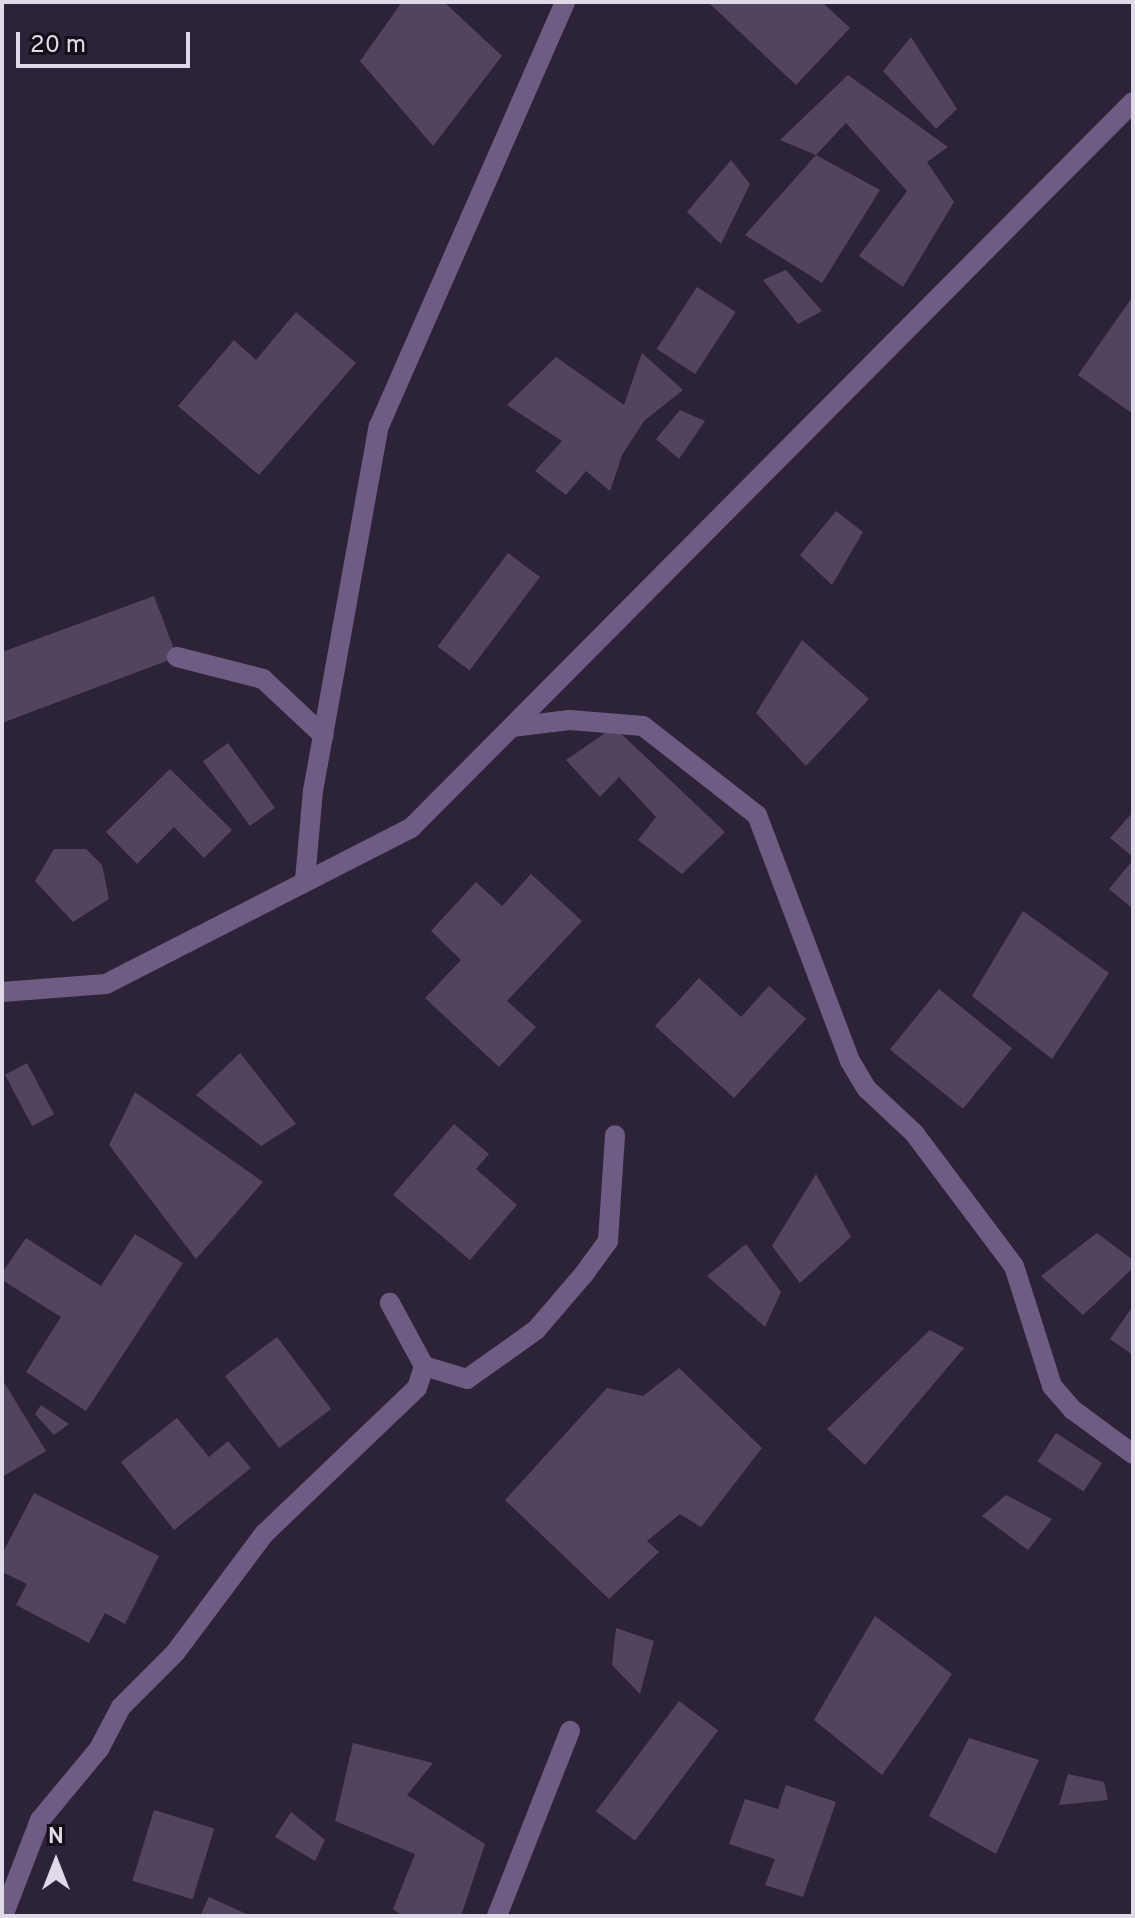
<!DOCTYPE html>
<html>
<head>
<meta charset="utf-8">
<style>
  body { margin:0 }
  #map { position:relative; width:1135px; height:1918px; overflow:hidden; background:#2d2338; font-family:Overpass,sans-serif }
  div>[style] { position:absolute }
  [style*='--x'] { left:calc(var(--x)*1px); top:calc(var(--y)*1px); width:calc(var(--w)*1px); rotate:calc(var(--a)*1deg) }
  .building>* { inset:0; background:#50455d; transform-origin:0 0 }
  .street>* { height:20px; margin:-10px; padding:0 10px; transform-origin:10px; border-radius:10px; background:#6f5c84 }
  span { translate:-50% -50%; white-space:nowrap; text-align:center; line-height:1.15; -webkit-text-stroke:6px #130e18; paint-order:stroke }
  .frame { position:absolute; inset:0; border:4px solid #e0d9e8; pointer-events:none }
  .north { position:absolute; left:16px; top:1822px; width:80px; height:80px; -webkit-text-stroke:6px #130e18; paint-order:stroke; rotate:0deg; font-size:22px; font-weight:700; line-height:32px; text-align:center; color:#e0d9e8 }
  .north::after { content:''; display:block; margin:auto; width:28px; height:36px; background:#e0d9e8; clip-path:polygon(50% 0,100% 100%,50% 72%,0 100%) }
  .scale { position:absolute; left:16px; top:32px; width:174px; height:36px; box-sizing:border-box; border:4px solid #e0d9e8; border-top:0; padding-left:10px; font-size:24px; line-height:28px; white-space:nowrap; color:#e0d9e8; -webkit-text-stroke:6px #130e18; paint-order:stroke }
</style>
</head>
<body>
<div id="map">
  <div class="building">
    <i style="clip-path:polygon(402px 2px,444px 2px,502px 56px,433px 146px,360px 61px)"></i>
    <i style="clip-path:polygon(708px 2px,822px 2px,850px 28px,796px 85px)"></i>
    <i style="clip-path:polygon(911px 37px,957px 109px,936px 129px,883px 71px)"></i>
    <i style="clip-path:polygon(848px 75px,948px 147px,927px 162px,954px 202px,903px 287px,859px 256px,907px 191px,846px 123px,816px 155px,780px 140px)"></i>
    <i style="clip-path:polygon(816px 155px,880px 190px,822px 283px,745px 235px)"></i>
    <i style="clip-path:polygon(731px 160px,750px 184px,721px 244px,687px 212px)"></i>
    <i style="clip-path:polygon(786px 270px,822px 311px,798px 324px,763px 280px)"></i>
    <i style="left:697px;top:287px;width:46px;height:74px;rotate:33deg"></i>
    <i style="clip-path:polygon(1133px 296px,1133px 414px,1078px 375px)"></i>
    <i style="clip-path:polygon(296px 312px,356px 363px,259px 475px,178px 406px,234px 340px,256px 360px)"></i>
    <i style="clip-path:polygon(642px 353px,683px 390px,644px 421px,622px 455px,610px 491px,586px 471px,566px 495px,535px 471px,562px 441px,507px 405px,556px 357px,624px 405px)"></i>
    <i style="clip-path:polygon(680px 410px,705px 421px,679px 459px,656px 439px)"></i>
    <i style="clip-path:polygon(836px 511px,863px 532px,832px 585px,800px 555px)"></i>
    <i style="left:508px;top:553px;width:40px;height:117px;rotate:37deg"></i>
    <i style="clip-path:polygon(154px 596px,177px 657px,2px 723px,2px 652px)"></i>
    <i style="clip-path:polygon(802px 640px,869px 699px,806px 766px,756px 713px)"></i>
    <i style="clip-path:polygon(614px 727px,725px 832px,682px 874px,638px 840px,656px 817px,619px 777px,600px 797px,566px 760px)"></i>
    <i style="left:228px;top:743px;width:80px;height:31px;rotate:54deg"></i>
    <i style="clip-path:polygon(170px 769px,232px 830px,204px 858px,174px 827px,137px 864px,106px 832px)"></i>
    <i style="clip-path:polygon(1133px 812px,1133px 857px,1110px 838px)"></i>
    <i style="clip-path:polygon(54px 849px,86px 849px,102px 865px,109px 899px,73px 922px,35px 881px)"></i>
    <i style="clip-path:polygon(1133px 860px,1133px 909px,1109px 889px)"></i>
    <i style="clip-path:polygon(531px 874px,582px 921px,507px 1001px,536px 1027px,499px 1067px,425px 998px,461px 960px,431px 931px,476px 882px,502px 906px)"></i>
    <i style="clip-path:polygon(1023px 911px,1109px 973px,1052px 1059px,972px 996px)"></i>
    <i style="clip-path:polygon(699px 978px,741px 1017px,769px 986px,806px 1019px,734px 1098px,655px 1026px)"></i>
    <i style="left:939px;top:989px;width:94px;height:78px;rotate:39deg"></i>
    <i style="clip-path:polygon(240px 1053px,296px 1124px,261px 1146px,196px 1095px)"></i>
    <i style="left:27px;top:1063px;width:58px;height:25px;rotate:62deg"></i>
    <i style="clip-path:polygon(135px 1092px,263px 1182px,196px 1259px,109px 1145px)"></i>
    <i style="clip-path:polygon(454px 1124px,489px 1154px,476px 1169px,517px 1205px,470px 1260px,393px 1195px)"></i>
    <i style="clip-path:polygon(816px 1174px,851px 1237px,800px 1283px,772px 1246px)"></i>
    <i style="clip-path:polygon(1097px 1233px,1133px 1260px,1133px 1268px,1083px 1315px,1041px 1276px)"></i>
    <i style="clip-path:polygon(135px 1234px,183px 1263px,86px 1411px,26px 1372px,61px 1317px,2px 1280px,2px 1273px,26px 1238px,101px 1286px)"></i>
    <i style="clip-path:polygon(746px 1244px,781px 1292px,765px 1327px,707px 1276px)"></i>
    <i style="clip-path:polygon(1133px 1306px,1133px 1355px,1110px 1339px)"></i>
    <i style="clip-path:polygon(930px 1330px,964px 1348px,865px 1465px,827px 1429px)"></i>
    <i style="left:277px;top:1337px;width:90px;height:65px;rotate:53deg"></i>
    <i style="clip-path:polygon(679px 1368px,762px 1448px,701px 1527px,680px 1514px,647px 1541px,659px 1552px,609px 1599px,505px 1500px,607px 1388px,643px 1396px)"></i>
    <i style="clip-path:polygon(2px 1379px,46px 1451px,2px 1477px)"></i>
    <i style="clip-path:polygon(41px 1405px,69px 1424px,54px 1435px,35px 1414px)"></i>
    <i style="clip-path:polygon(177px 1418px,209px 1457px,228px 1441px,251px 1468px,174px 1530px,121px 1462px)"></i>
    <i style="left:1056px;top:1433px;width:55px;height:34px;rotate:33deg"></i>
    <i style="clip-path:polygon(34px 1493px,159px 1556px,125px 1624px,105px 1613px,89px 1643px,16px 1605px,27px 1584px,2px 1572px,2px 1554px)"></i>
    <i style="clip-path:polygon(1006px 1495px,1052px 1519px,1028px 1550px,982px 1516px)"></i>
    <i style="clip-path:polygon(875px 1616px,952px 1674px,882px 1775px,814px 1720px)"></i>
    <i style="clip-path:polygon(616px 1628px,654px 1641px,640px 1694px,612px 1665px)"></i>
    <i style="left:679px;top:1701px;width:49px;height:138px;rotate:37deg"></i>
    <i style="clip-path:polygon(969px 1738px,1039px 1760px,996px 1854px,929px 1816px)"></i>
    <i style="clip-path:polygon(353px 1743px,433px 1763px,407px 1795px,485px 1844px,461px 1916px,403px 1916px,393px 1909px,415px 1854px,335px 1821px)"></i>
    <i style="clip-path:polygon(1068px 1774px,1104px 1782px,1108px 1800px,1059px 1805px)"></i>
    <i style="clip-path:polygon(786px 1785px,836px 1802px,803px 1897px,765px 1885px,775px 1859px,729px 1844px,745px 1799px,778px 1809px)"></i>
    <i style="left:154px;top:1810px;width:63px;height:74px;rotate:17deg"></i>
    <i style="clip-path:polygon(291px 1812px,325px 1840px,315px 1861px,275px 1837px)"></i>
    <i style="clip-path:polygon(209px 1897px,251px 1916px,200px 1916px)"></i>
  </div>
  <div class="street">
    <i style="--x:177;--y:657;--w:89;--a:14.3"></i>
    <i style="--x:263;--y:679;--w:83;--a:43.1"></i>
    <i style="--x:512;--y:727;--w:58;--a:-6.9"></i>
    <i style="--x:570;--y:720;--w:73;--a:4.7"></i>
    <i style="--x:643;--y:726;--w:145;--a:38"></i>
    <i style="--x:757;--y:815;--w:263;--a:69.3"></i>
    <i style="--x:850;--y:1061;--w:33;--a:59"></i>
    <i style="--x:867;--y:1089;--w:64;--a:43.1"></i>
    <i style="--x:914;--y:1133;--w:166;--a:53.1"></i>
    <i style="--x:1014;--y:1266;--w:126;--a:72.4"></i>
    <i style="--x:1052;--y:1386;--w:32;--a:49"></i>
    <i style="--x:1073;--y:1410;--w:74;--a:36.3"></i>
    <i style="--x:305;--y:880;--w:89;--a:-84.9"></i>
    <i style="--x:313;--y:791;--w:371;--a:-79.8"></i>
    <i style="--x:379;--y:426;--w:463;--a:-66.3"></i>
    <i style="--x:2;--y:992;--w:104;--a:-4.4"></i>
    <i style="--x:106;--y:984;--w:343;--a:-27.1"></i>
    <i style="--x:411;--y:828;--w:1024;--a:-45.16"></i>
    <i style="--x:424;--y:1366;--w:45;--a:16.8"></i>
    <i style="--x:467;--y:1379;--w:85;--a:-35.4"></i>
    <i style="--x:536;--y:1330;--w:74;--a:-49.4"></i>
    <i style="--x:584;--y:1274;--w:41;--a:-54"></i>
    <i style="--x:608;--y:1241;--w:106;--a:-86.2"></i>
    <i style="--x:3;--y:1916;--w:103;--a:-68.9"></i>
    <i style="--x:40;--y:1820;--w:92;--a:-50.3"></i>
    <i style="--x:99;--y:1749;--w:47;--a:-62.4"></i>
    <i style="--x:121;--y:1707;--w:76;--a:-45"></i>
    <i style="--x:175;--y:1653;--w:149;--a:-53.2"></i>
    <i style="--x:264;--y:1534;--w:211;--a:-43.7"></i>
    <i style="--x:417;--y:1388;--w:23;--a:-72"></i>
    <i style="--x:424;--y:1366;--w:72;--a:-118.4"></i>
    <i style="--x:497;--y:1916;--w:199;--a:-68.5"></i>
  </div>
  <div class="frame"></div>
  <div class="north">N</div>
  <div class="scale">20 m</div>
</div>
</body>
</html>
